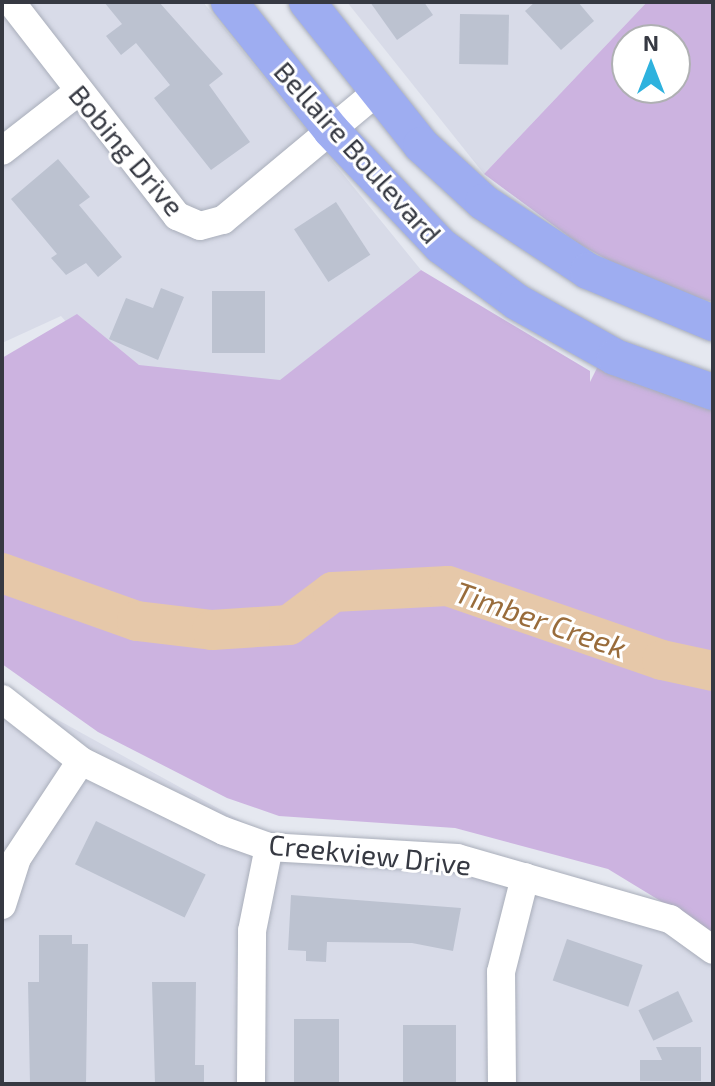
<!DOCTYPE html>
<html>
<head>
<meta charset="utf-8">
<style>
  body { margin:0 }
  #map { position:relative; width:715px; height:1086px; overflow:hidden; background:#e5e8f0; font-family:"Exo 2",sans-serif }
  div>[style] { position:absolute }
  [style*='--x'] { left:calc(var(--x)*1px); top:calc(var(--y)*1px); width:calc(var(--w)*1px); rotate:calc(var(--a)*1deg) }
  .residential>* { inset:0; background:#d8dbe8 }
  .green>* { inset:0; background:#ccb3e0 }
  .river>* { height:40px; margin:-20px; padding:0 20px; transform-origin:20px; border-radius:20px; background:#e6c8a9 }
  .building>* { inset:0; background:#bcc2d0; transform-origin:0 0 }
  .roads { filter:drop-shadow(0 0 2px #a9aeba) drop-shadow(0 0 2px #a9aeba) }
  .minor>* { height:28px; margin:-14px; padding:0 14px; transform-origin:14px; border-radius:14px; background:#fff }
  .major>* { height:36px; margin:-18px; padding:0 18px; transform-origin:18px; border-radius:18px; background:#9eadf1 }
  span { translate:-50% -50%; white-space:nowrap; text-align:center; line-height:1.15; -webkit-text-stroke:6px #fff; paint-order:stroke }
  .street-label { font-size:28px; color:#363942 }
  .water-label { font-size:30px; color:#996c3b; font-style:italic }
  .frame { position:absolute; inset:0; border:4px solid #363942; pointer-events:none }
  .north { position:absolute; left:611px; top:24px; width:80px; height:80px; box-sizing:border-box; background:#fff; border:2px solid #afb0b3; border-radius:50%; rotate:0deg; font-size:22px; font-weight:700; line-height:32px; text-align:center; color:#363942 }
  .north::after { content:''; display:block; margin:auto; width:28px; height:36px; background:#2eb2de; clip-path:polygon(50% 0,100% 100%,50% 72%,0 100%) }
</style>
</head>
<body>
<div id="map">
  <div class="residential">
    <i style="clip-path:polygon(2px 2px,203px 2px,421px 270px,277px 383px,115px 377px,61px 316px,2px 343px)"></i>
    <i style="clip-path:polygon(347px 2px,647px 2px,484px 174px)"></i>
    <i style="clip-path:polygon(2px 689px,268px 836px,584px 878px,713px 930px,713px 1084px,2px 1084px)"></i>
  </div>
  <div class="green">
    <i style="clip-path:polygon(evenodd,647px 2px,713px 2px,713px 302px,660px 289px,579px 244px,484px 174px,647px 2px,627px 40px,675px 40px,675px 88px,627px 88px,627px 40px)"></i>
    <i style="clip-path:polygon(421px 270px,590px 371px,590px 382px,600px 362px,713px 403px,713px 933px,608px 869px,455px 828px,279px 816px,227px 798px,98px 732px,2px 664px,2px 358px,77px 314px,139px 365px,280px 380px)"></i>
  </div>
  <div class="river">
    <i style="--x:2;--y:573;--w:143;--a:19.6"></i>
    <i style="--x:137;--y:621;--w:76;--a:6.8"></i>
    <i style="--x:212;--y:630;--w:77;--a:-3.7"></i>
    <i style="--x:289;--y:625;--w:55;--a:-36.9"></i>
    <i style="--x:333;--y:592;--w:115;--a:-3"></i>
    <i style="--x:448;--y:586;--w:226;--a:19.1"></i>
    <i style="--x:662;--y:660;--w:52;--a:12.2"></i>
  </div>
  <div class="building">
    <i style="clip-path:polygon(104px 2px,159px 2px,223px 74px,209px 85px,250px 142px,211px 170px,154px 98px,170px 85px,136px 43px,121px 55px,106px 36px,122px 24px)"></i>
    <i style="clip-path:polygon(370px 2px,424px 2px,433px 15px,397px 40px)"></i>
    <i style="clip-path:polygon(535px 2px,578px 2px,594px 21px,561px 50px,525px 11px)"></i>
    <i style="left:460px;top:14px;width:49px;height:50px;rotate:1deg"></i>
    <i style="clip-path:polygon(58px 159px,90px 197px,79px 205px,122px 257px,98px 277px,86px 263px,66px 275px,51px 258px,57px 254px,11px 199px)"></i>
    <i style="left:336px;top:202px;width:63px;height:50px;rotate:57deg"></i>
    <i style="clip-path:polygon(161px 288px,184px 297px,158px 360px,109px 339px,126px 298px,153px 308px)"></i>
    <i style="left:212px;top:291px;width:53px;height:62px"></i>
    <i style="left:96px;top:821px;width:122px;height:48px;rotate:26deg"></i>
    <i style="clip-path:polygon(291px 895px,461px 908px,453px 951px,412px 943px,327px 942px,326px 962px,306px 961px,306px 951px,288px 950px)"></i>
    <i style="clip-path:polygon(39px 935px,72px 935px,72px 944px,88px 944px,86px 1084px,30px 1084px,28px 982px,39px 982px)"></i>
    <i style="left:567px;top:939px;width:80px;height:44px;rotate:19deg"></i>
    <i style="clip-path:polygon(152px 982px,196px 982px,195px 1065px,204px 1065px,204px 1084px,155px 1084px)"></i>
    <i style="left:678px;top:991px;width:34px;height:44px;rotate:64deg"></i>
    <i style="left:294px;top:1019px;width:45px;height:65px"></i>
    <i style="left:403px;top:1025px;width:53px;height:59px"></i>
    <i style="clip-path:polygon(656px 1047px,701px 1047px,701px 1081px,640px 1081px,640px 1060px,662px 1060px)"></i>
  </div>
  <div class="roads">
    <div class="minor">
      <i style="--x:11;--y:2;--w:271;--a:52.2"></i>
      <i style="--x:177;--y:216;--w:25;--a:23"></i>
      <i style="--x:200;--y:226;--w:24;--a:-15"></i>
      <i style="--x:223;--y:220;--w:202;--a:-39.8"></i>
      <i style="--x:2;--y:151;--w:98;--a:-37.9"></i>
      <i style="--x:2;--y:699;--w:100;--a:38.1"></i>
      <i style="--x:81;--y:761;--w:159;--a:26.1"></i>
      <i style="--x:224;--y:831;--w:48;--a:19.6"></i>
      <i style="--x:269;--y:847;--w:188;--a:3.3"></i>
      <i style="--x:457;--y:858;--w:222;--a:16"></i>
      <i style="--x:670;--y:919;--w:53;--a:35.8"></i>
      <i style="--x:2;--y:905;--w:49;--a:-72.3"></i>
      <i style="--x:17;--y:858;--w:116;--a:-56.6"></i>
      <i style="--x:251;--y:1084;--w:153;--a:-89.6"></i>
      <i style="--x:252;--y:931;--w:86;--a:-78.6"></i>
      <i style="--x:502;--y:1084;--w:112;--a:-90.5"></i>
      <i style="--x:501;--y:972;--w:98;--a:-75.8"></i>
    </div>
    <div class="major">
      <i style="--x:229;--y:2;--w:164;--a:51.4"></i>
      <i style="--x:331;--y:130;--w:160;--a:46.5"></i>
      <i style="--x:441;--y:246;--w:94;--a:36.4"></i>
      <i style="--x:517;--y:302;--w:112;--a:29.3"></i>
      <i style="--x:615;--y:357;--w:104;--a:19.7"></i>
      <i style="--x:307;--y:2;--w:183;--a:51.4"></i>
      <i style="--x:421;--y:145;--w:84;--a:42.6"></i>
      <i style="--x:483;--y:202;--w:126;--a:33.3"></i>
      <i style="--x:588;--y:271;--w:135;--a:22.6"></i>
    </div>
  </div>
  <div class="street-label">
    <span style="left:127px;top:150px;rotate:50deg">Bobing Drive</span>
    <span style="left:358px;top:152px;rotate:48deg">Bellaire Boulevard</span>
    <span style="left:370px;top:854px;rotate:6deg">Creekview Drive</span>
  </div>
  <div class="water-label">
    <span style="left:541px;top:619px;rotate:19deg">Timber Creek</span>
  </div>
  <div class="frame"></div>
  <div class="north">N</div>
</div>
</body>
</html>
